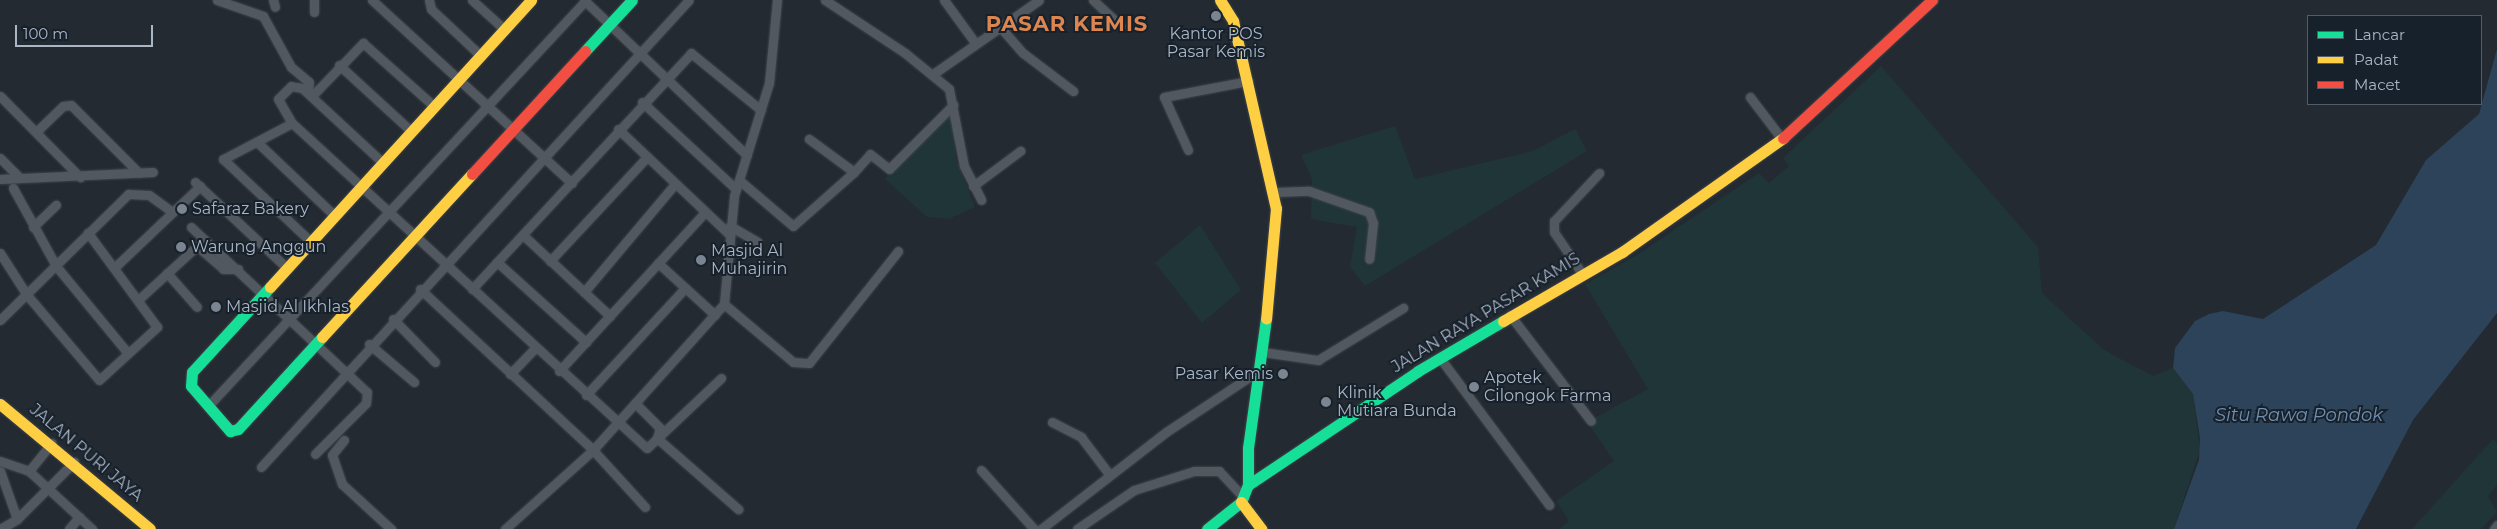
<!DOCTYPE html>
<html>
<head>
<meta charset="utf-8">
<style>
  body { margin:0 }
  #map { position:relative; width:2497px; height:529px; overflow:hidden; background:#232a31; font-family:Montserrat,sans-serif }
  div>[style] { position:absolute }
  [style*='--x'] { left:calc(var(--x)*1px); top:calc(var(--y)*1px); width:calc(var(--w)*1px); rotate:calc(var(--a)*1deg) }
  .green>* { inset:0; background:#203538 }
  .water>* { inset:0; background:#2c435a }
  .roads { filter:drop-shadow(0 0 1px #3f444a) drop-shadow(0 0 1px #3f444a) }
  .street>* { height:9px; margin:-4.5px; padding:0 4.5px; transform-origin:4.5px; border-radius:4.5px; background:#525860 }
  .fast>* { height:11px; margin:-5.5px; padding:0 5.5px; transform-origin:5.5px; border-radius:5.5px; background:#16e098 }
  .slow>* { height:11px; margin:-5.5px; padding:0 5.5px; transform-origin:5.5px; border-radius:5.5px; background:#ffcf43 }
  .jam>* { height:11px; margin:-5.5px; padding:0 5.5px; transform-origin:5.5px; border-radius:5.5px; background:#f24e42 }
  .dots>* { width:14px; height:14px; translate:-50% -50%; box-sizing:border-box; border:2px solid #17212c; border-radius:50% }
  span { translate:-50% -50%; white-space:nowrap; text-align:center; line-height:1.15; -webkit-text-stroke:4px #17212c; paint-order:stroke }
  .poi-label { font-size:16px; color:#abb6c5 }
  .left { translate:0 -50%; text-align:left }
  .right { translate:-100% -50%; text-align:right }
  .street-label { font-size:16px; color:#abb6c5 }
  .water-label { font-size:18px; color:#708fb1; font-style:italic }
  .district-label { font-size:21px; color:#dc854f; font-weight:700; letter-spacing:1px }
  .legend { position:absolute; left:2307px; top:15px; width:175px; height:90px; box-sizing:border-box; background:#17212c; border:1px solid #525d69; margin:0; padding:6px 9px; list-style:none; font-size:15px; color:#abb6c5 }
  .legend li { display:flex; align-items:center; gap:10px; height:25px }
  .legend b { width:25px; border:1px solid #525d69 }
  .scale { position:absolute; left:15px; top:25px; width:138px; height:22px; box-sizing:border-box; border:2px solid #abb6c5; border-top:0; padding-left:6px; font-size:15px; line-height:18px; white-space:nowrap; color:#abb6c5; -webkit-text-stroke:4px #17212c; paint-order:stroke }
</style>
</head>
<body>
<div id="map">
  <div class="green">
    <i style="clip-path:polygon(1881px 66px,2038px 247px,2042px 293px,2104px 350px,2153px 376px,2173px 368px,2193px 394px,2200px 450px,2174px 529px,1559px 529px,1569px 521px,1556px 501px,1614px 461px,1587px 422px,1648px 389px,1585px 284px,1637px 255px,1759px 173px,1769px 183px,1789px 166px,1783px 158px)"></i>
    <i style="clip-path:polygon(952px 109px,956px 159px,975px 207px,949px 219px,927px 217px,885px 179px)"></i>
    <i style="clip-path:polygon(1395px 126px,1415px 179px,1533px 151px,1575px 129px,1587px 151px,1365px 286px,1350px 267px,1357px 227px,1311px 219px,1312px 179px,1301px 155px)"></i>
    <i style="clip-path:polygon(1200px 225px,1241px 290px,1202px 323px,1155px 263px)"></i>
    <i style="clip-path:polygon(2493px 439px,2497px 443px,2497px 485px,2488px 496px,2497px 512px,2481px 529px,2412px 529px)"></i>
  </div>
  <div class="water">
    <i style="clip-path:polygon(2497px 49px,2497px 313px,2413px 420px,2356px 529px,2174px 529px,2199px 460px,2200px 438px,2193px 394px,2173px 368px,2175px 348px,2195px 321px,2209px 314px,2223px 311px,2263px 319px,2376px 245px,2426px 160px,2479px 114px)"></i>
  </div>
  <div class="roads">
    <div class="street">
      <i style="--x:217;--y:0;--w:49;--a:19.2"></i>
      <i style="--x:263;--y:16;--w:58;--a:61.2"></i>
      <i style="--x:291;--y:67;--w:23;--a:40"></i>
      <i style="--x:309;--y:82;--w:10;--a:96"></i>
      <i style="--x:273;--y:0;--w:7;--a:74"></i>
      <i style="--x:314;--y:0;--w:12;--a:90"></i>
      <i style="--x:372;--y:0;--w:271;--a:42.5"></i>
      <i style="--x:429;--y:0;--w:9;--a:77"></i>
      <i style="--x:431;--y:9;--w:67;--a:43.2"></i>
      <i style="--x:472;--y:0;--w:43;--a:42.2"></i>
      <i style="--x:584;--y:0;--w:225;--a:43.6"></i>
      <i style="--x:825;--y:0;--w:96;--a:33.5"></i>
      <i style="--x:905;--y:53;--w:57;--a:39.3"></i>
      <i style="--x:949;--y:89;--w:78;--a:79"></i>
      <i style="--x:964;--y:166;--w:38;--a:63"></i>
      <i style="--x:944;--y:0;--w:54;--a:54"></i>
      <i style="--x:1093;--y:0;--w:38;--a:43"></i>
      <i style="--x:1001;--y:28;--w:33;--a:49"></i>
      <i style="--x:1023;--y:53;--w:63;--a:37.2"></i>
      <i style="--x:339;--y:65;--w:98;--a:42.5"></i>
      <i style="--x:933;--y:74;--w:129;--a:-34.9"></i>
      <i style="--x:0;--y:96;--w:114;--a:45.4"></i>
      <i style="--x:312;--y:96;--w:74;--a:-46.1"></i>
      <i style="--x:363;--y:43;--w:95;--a:41.6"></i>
      <i style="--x:1750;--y:97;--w:53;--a:52.7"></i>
      <i style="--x:642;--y:102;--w:128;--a:42.8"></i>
      <i style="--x:292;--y:123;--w:78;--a:152.4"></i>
      <i style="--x:223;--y:159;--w:120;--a:43.3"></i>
      <i style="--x:618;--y:129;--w:153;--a:43.4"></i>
      <i style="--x:36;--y:132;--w:37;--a:-44"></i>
      <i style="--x:63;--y:106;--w:8;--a:-7"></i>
      <i style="--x:71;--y:105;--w:96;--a:45"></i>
      <i style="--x:257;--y:142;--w:106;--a:43.5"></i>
      <i style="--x:1188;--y:150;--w:58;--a:-114.4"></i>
      <i style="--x:1164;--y:97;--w:86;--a:-10.8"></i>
      <i style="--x:0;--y:158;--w:27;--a:45"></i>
      <i style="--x:382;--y:162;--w:109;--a:-137.2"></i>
      <i style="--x:302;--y:88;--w:11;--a:-170"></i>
      <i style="--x:291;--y:86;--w:18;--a:135"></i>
      <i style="--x:278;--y:99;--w:28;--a:60"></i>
      <i style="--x:292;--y:123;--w:481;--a:42.5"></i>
      <i style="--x:647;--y:448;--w:102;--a:-43.4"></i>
      <i style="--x:854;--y:172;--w:24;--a:-48"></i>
      <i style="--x:870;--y:154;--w:24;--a:38"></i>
      <i style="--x:889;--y:169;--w:91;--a:-45"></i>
      <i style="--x:0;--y:179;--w:153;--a:-2.6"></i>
      <i style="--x:739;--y:180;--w:71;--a:40.4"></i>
      <i style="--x:793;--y:226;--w:81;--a:-41.5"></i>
      <i style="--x:854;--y:172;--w:56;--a:-143.7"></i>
      <i style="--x:195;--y:182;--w:126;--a:43.1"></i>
      <i style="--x:973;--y:186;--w:59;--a:-36.7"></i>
      <i style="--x:13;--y:188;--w:89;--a:61.1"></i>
      <i style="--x:56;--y:266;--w:112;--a:50.5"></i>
      <i style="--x:1275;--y:192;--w:34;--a:-2"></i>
      <i style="--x:1309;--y:191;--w:64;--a:19.3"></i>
      <i style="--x:1369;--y:212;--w:12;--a:70"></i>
      <i style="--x:1373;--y:223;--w:36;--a:96"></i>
      <i style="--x:730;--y:226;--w:32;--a:30"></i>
      <i style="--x:33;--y:227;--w:32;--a:-44"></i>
      <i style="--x:191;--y:227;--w:241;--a:43.2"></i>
      <i style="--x:367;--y:392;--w:11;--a:95"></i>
      <i style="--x:366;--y:403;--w:72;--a:135"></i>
      <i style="--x:523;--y:235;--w:119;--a:43"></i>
      <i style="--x:0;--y:253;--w:50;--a:57.3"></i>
      <i style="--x:27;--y:295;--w:111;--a:49.7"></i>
      <i style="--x:99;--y:380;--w:79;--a:-42.4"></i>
      <i style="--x:157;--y:327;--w:117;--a:-126.3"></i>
      <i style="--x:550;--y:261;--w:141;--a:-47"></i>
      <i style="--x:497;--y:262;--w:120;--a:42"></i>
      <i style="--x:658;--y:263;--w:77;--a:42.4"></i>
      <i style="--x:114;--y:268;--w:119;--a:-43.6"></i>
      <i style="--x:1581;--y:272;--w:48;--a:-124"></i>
      <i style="--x:1554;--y:232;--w:11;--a:-90"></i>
      <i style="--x:1554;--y:221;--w:66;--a:-46.8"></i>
      <i style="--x:167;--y:273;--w:45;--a:48.6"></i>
      <i style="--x:420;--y:289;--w:236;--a:42.9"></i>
      <i style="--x:593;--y:450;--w:77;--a:47.6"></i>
      <i style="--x:472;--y:289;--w:322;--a:-47.1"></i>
      <i style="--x:691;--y:53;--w:90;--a:39.2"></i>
      <i style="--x:584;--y:292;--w:141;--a:-49.9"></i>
      <i style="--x:138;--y:300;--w:80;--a:-42.5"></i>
      <i style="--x:197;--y:246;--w:35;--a:41"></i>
      <i style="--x:223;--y:269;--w:15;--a:0"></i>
      <i style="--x:724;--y:304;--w:90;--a:40"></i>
      <i style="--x:793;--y:362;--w:16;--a:4"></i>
      <i style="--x:809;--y:363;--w:143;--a:-51.5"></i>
      <i style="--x:1510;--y:315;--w:133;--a:52.6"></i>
      <i style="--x:393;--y:319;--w:60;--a:45.7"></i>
      <i style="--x:0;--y:320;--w:180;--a:-44.5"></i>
      <i style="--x:128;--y:194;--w:21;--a:3"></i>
      <i style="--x:149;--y:195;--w:27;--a:36"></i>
      <i style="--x:369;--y:344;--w:59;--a:40.2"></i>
      <i style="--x:1263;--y:352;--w:56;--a:8.3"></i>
      <i style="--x:1318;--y:360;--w:100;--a:-31.5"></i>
      <i style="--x:1440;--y:358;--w:183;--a:53.4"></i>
      <i style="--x:559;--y:371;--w:216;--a:-47.4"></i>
      <i style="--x:510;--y:374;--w:36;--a:-46"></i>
      <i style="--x:586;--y:395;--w:146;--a:-47.2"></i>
      <i style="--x:635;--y:403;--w:35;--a:45"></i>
      <i style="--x:660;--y:428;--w:10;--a:107"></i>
      <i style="--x:657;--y:438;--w:108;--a:41.2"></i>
      <i style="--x:209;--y:405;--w:553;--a:-47.05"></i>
      <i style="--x:1052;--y:422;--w:33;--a:27"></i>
      <i style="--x:1081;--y:437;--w:46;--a:52.9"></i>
      <i style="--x:344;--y:440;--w:19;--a:129"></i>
      <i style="--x:332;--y:455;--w:31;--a:71"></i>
      <i style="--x:342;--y:484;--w:67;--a:42.6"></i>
      <i style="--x:0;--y:461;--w:31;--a:19"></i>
      <i style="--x:29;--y:471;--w:86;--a:42.6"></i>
      <i style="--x:261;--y:467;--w:633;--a:-47.5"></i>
      <i style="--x:981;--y:470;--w:79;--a:48.1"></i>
      <i style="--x:0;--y:471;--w:51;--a:70.5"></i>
      <i style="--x:29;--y:471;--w:36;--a:-51"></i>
      <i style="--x:0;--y:529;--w:20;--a:-30"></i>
      <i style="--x:17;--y:519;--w:81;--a:-45"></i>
      <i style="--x:69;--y:529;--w:16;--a:-50"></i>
      <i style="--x:505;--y:529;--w:118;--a:-41.9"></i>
      <i style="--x:593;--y:450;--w:196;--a:-48.1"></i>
      <i style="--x:724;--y:304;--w:108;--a:-84.7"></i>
      <i style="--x:734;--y:196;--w:118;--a:-72.8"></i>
      <i style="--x:769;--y:83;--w:83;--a:-84.5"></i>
      <i style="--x:1041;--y:529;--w:158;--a:-37.8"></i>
      <i style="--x:1166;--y:432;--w:110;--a:-33.5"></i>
      <i style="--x:1077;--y:529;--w:69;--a:-34.4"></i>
      <i style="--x:1134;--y:490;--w:63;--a:-17.6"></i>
      <i style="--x:1194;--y:471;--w:25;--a:0"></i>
      <i style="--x:1219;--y:471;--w:37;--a:47"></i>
      <i style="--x:2494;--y:529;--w:5;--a:-53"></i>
    </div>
    <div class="fast">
      <i style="--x:585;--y:51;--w:69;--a:-47.3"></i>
      <i style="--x:270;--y:287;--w:115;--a:132.5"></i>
      <i style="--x:192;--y:372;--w:14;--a:94"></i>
      <i style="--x:191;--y:386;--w:60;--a:49.1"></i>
      <i style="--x:230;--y:431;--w:8;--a:-14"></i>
      <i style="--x:238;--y:429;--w:125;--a:-47.6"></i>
      <i style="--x:1248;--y:485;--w:205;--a:-33.8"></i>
      <i style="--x:1418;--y:371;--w:99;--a:-30.5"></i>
      <i style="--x:1207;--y:529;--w:43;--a:-38.5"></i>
      <i style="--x:1241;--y:502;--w:18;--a:-68"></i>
      <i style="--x:1248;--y:485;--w:37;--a:-90"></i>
      <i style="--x:1248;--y:448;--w:130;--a:-82.1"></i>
    </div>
    <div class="slow">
      <i style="--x:1220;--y:0;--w:25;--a:58"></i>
      <i style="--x:1233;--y:21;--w:192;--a:77.1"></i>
      <i style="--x:1276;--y:208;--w:111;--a:95.1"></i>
      <i style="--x:270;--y:287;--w:388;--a:-47.7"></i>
      <i style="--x:1503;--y:321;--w:138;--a:-30.1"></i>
      <i style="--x:1622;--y:252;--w:197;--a:-35.3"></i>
      <i style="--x:322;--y:337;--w:222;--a:-47.4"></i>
      <i style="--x:0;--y:404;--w:195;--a:39.8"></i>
      <i style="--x:1241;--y:502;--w:34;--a:53"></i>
    </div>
    <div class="jam">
      <i style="--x:1783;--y:138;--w:203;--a:-42.8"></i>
      <i style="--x:472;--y:174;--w:167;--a:-47.4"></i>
    </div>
  </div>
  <div class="dots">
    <i style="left:1216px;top:16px;background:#7b8591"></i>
    <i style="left:182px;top:209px;background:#7b8591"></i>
    <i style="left:181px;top:247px;background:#7b8591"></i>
    <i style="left:701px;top:260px;background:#7b8591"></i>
    <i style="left:216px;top:307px;background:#7b8591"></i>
    <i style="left:1283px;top:374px;background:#7b8591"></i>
    <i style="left:1474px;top:387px;background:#7b8591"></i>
    <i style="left:1326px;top:402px;background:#7b8591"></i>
  </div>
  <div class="poi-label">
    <span style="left:1216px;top:43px">Kantor POS<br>Pasar Kemis</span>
    <span class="left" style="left:192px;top:209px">Safaraz Bakery</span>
    <span class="left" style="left:191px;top:247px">Warung Anggun</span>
    <span class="left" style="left:711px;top:260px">Masjid Al<br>Muhajirin</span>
    <span class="left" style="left:226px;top:307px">Masjid Al Ikhlas</span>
    <span class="right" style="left:1273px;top:374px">Pasar Kemis</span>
    <span class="left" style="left:1484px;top:387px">Apotek<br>Cilongok Farma</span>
    <span class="left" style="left:1337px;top:402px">Klinik<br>Mutiara Bunda</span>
  </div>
  <div class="street-label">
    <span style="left:1486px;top:313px;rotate:-31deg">JALAN RAYA PASAR KAMIS</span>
    <span style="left:86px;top:453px;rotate:40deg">JALAN PURI JAYA</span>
  </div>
  <div class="water-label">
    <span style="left:2299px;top:415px">Situ Rawa Pondok</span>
  </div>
  <div class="district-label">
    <span style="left:1067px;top:24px">PASAR KEMIS</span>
  </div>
  <ul class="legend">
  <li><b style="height:6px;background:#16e098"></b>Lancar</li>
  <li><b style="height:6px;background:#ffcf43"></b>Padat</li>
  <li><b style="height:6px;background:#f24e42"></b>Macet</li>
  </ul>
  <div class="scale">100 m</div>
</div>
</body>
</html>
